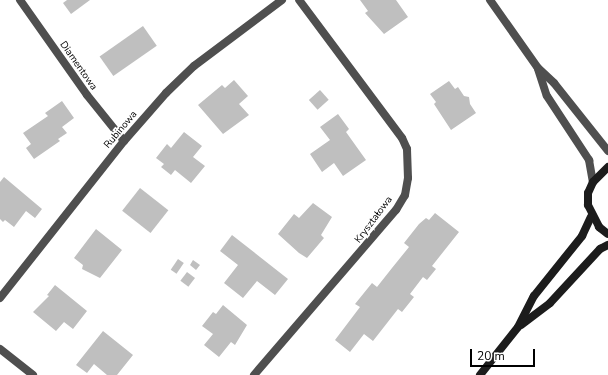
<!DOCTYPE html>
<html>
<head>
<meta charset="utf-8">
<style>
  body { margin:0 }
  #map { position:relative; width:608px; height:375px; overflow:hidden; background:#fff; font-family:"Nunito Sans",sans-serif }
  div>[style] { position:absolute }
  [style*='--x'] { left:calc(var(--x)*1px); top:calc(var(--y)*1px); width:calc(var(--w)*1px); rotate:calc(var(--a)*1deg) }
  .building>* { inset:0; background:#bfbfbf; transform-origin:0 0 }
  .street>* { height:8px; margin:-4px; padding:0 4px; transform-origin:4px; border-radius:4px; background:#4f4f4f }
  .secondary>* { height:8px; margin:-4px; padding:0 4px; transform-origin:4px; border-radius:4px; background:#1c1c1c }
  span { translate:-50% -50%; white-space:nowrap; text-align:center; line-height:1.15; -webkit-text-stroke:3.5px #fff; paint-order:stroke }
  .street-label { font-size:10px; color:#000 }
  .scale { position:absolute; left:470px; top:349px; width:65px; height:18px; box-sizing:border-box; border:2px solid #000; border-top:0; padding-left:5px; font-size:12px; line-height:14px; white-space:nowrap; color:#000; -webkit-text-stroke:3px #fff; paint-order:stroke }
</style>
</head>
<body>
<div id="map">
  <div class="building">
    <i style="clip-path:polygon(67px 0,90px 0,71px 14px,63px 3px)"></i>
    <i style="clip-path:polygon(360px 0,396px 0,408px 17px,384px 34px,365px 13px,368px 11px)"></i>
    <i style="left:143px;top:26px;width:24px;height:53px;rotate:55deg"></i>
    <i style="clip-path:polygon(234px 80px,248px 96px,239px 104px,249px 115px,223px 134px,198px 105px,222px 85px,225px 88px)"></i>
    <i style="clip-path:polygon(449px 81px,455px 89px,458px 87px,464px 96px,469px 97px,470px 104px,476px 113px,451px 130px,434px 104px,436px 102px,430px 94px)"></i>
    <i style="left:320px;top:90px;width:13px;height:15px;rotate:48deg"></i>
    <i style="clip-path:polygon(62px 101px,74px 118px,62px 127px,67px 133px,58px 139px,60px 141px,34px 159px,26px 148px,31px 144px,23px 133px,48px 116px,45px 113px)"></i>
    <i style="clip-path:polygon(338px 114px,349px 129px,346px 132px,366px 160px,343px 176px,334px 163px,322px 172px,310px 154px,330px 140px,320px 127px)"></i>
    <i style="clip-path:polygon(184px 132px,202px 146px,193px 157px,205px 166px,191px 183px,175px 170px,171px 175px,161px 167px,164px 164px,156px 158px,167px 144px,171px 148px)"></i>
    <i style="clip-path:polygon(4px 177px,42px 209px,35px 218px,26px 211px,14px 227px,5px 220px,3px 222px,0 219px,0 182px)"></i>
    <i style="left:140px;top:188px;width:36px;height:29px;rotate:38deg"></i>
    <i style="clip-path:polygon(313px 203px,332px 217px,321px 235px,324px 238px,307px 258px,299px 253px,278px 234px,294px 214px,299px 218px)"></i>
    <i style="clip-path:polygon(435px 213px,459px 232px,432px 266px,436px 269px,427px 280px,423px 277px,410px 294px,414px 297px,402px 312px,398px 309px,373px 341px,364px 334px,350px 352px,335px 340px,360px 307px,355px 304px,372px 283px,377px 287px,392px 268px,409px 247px,404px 243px,419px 224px,426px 218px,429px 220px)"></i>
    <i style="clip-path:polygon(96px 229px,122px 250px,100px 278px,82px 269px,83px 265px,74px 258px)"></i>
    <i style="clip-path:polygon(232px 235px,288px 279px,275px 295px,257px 281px,243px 298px,224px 283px,238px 265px,220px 251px)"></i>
    <i style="left:178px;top:259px;width:7px;height:13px;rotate:34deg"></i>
    <i style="clip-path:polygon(193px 260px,200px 265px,196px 270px,190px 265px)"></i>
    <i style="left:187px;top:272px;width:10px;height:11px;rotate:37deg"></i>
    <i style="clip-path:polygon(55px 285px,87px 311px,73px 329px,64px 322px,56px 331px,33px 312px,49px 296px,47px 295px)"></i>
    <i style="clip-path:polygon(223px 305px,247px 325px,235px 345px,231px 342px,219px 357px,204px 345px,213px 334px,202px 326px,213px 312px,216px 314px)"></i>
    <i style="clip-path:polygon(103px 331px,133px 355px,117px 375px,107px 375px,94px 364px,87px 373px,76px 365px)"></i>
  </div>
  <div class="street">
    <i style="--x:20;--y:0;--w:116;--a:54.8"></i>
    <i style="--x:87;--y:95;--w:59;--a:51.2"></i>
    <i style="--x:490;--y:0;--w:83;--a:54.8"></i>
    <i style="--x:538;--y:68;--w:22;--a:43"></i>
    <i style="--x:554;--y:83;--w:87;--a:51.5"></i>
    <i style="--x:538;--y:69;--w:28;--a:72"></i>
    <i style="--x:547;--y:96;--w:77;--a:56.7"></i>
    <i style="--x:589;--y:160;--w:22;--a:80"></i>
    <i style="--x:0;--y:298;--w:200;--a:-51.7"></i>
    <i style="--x:124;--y:141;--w:64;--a:-48.8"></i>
    <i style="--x:166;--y:93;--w:39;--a:-44"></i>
    <i style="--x:194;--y:66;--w:110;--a:-36.9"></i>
    <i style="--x:0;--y:349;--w:42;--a:38.2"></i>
    <i style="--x:254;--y:375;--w:218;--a:-49.3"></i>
    <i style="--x:396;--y:210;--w:17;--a:-59"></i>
    <i style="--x:405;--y:195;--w:17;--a:-80"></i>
    <i style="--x:408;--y:178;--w:29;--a:-92"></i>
    <i style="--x:407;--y:149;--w:12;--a:-114"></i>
    <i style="--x:402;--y:138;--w:172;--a:-126.7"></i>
  </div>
  <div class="secondary">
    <i style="--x:608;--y:167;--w:21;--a:135"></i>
    <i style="--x:593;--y:182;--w:12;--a:114"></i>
    <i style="--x:588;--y:193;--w:12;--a:90"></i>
    <i style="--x:588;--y:205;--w:25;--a:63"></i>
    <i style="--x:599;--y:227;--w:11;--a:38"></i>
    <i style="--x:521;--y:325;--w:36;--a:-37"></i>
    <i style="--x:550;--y:303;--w:74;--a:-47.2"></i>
    <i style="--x:600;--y:249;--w:9;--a:-27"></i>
    <i style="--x:480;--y:375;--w:61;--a:-51.6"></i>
    <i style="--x:518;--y:327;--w:35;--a:-63"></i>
    <i style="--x:534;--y:296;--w:77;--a:-51.3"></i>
    <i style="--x:582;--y:236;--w:21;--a:-65"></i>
  </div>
  <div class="street-label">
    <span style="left:78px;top:66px;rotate:55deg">Diamentowa</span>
    <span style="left:121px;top:130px;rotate:-50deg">Rubinowa</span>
    <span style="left:374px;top:220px;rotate:-53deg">Kryształowa</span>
  </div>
  <div class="scale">20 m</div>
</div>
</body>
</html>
